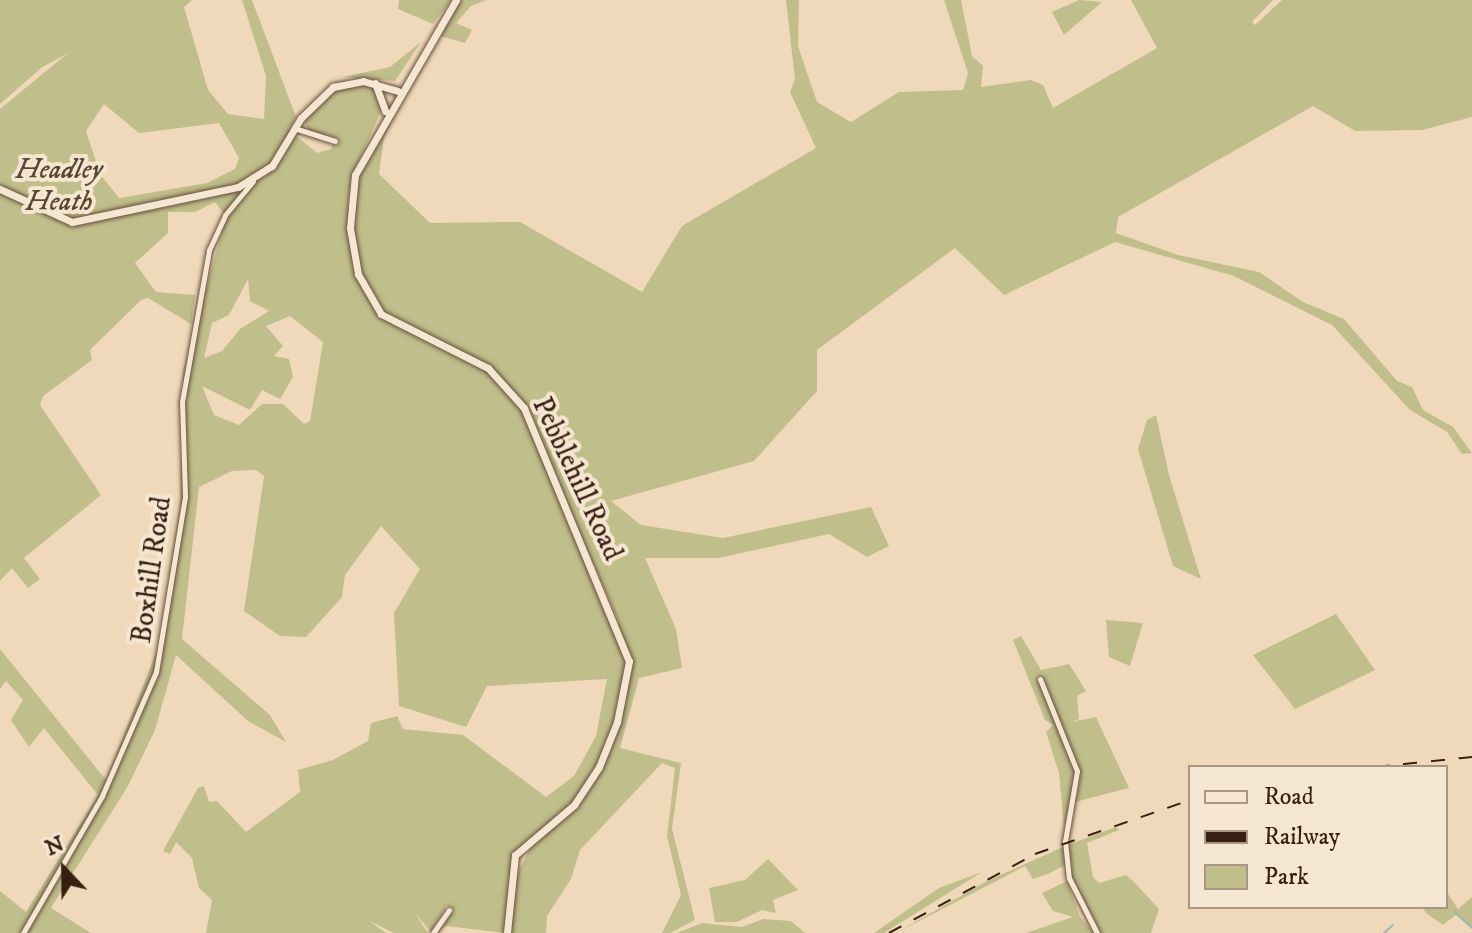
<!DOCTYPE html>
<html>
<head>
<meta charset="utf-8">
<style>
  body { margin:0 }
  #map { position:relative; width:1472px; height:933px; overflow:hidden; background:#f0d9ba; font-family:"IM FELL DW Pica",serif }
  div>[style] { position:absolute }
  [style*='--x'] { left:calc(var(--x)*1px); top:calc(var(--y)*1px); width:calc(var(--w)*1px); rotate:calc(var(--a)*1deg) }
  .green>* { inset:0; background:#c0be8b }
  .stream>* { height:2px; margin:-1px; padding:0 1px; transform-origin:1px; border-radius:1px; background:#9abab2 }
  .roads { filter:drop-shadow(0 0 2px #654e3c) drop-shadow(0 0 2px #654e3c) }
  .street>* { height:5px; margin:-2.5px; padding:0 2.5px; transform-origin:2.5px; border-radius:2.5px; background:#f5e6d2 }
  .secondary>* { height:7px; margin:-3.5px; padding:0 3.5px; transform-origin:3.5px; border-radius:3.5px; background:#f5e6d2 }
  .rail>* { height:2px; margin-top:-1px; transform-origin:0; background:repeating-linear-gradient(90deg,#371f12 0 14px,transparent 0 28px) }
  span { translate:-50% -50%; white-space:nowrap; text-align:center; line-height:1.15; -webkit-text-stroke:8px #f5e6d2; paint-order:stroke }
  .park-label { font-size:28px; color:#594730; font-style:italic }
  .street-label { font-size:28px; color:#371f12 }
  .legend { position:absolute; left:1188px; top:765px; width:260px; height:144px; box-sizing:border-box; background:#f5e6d2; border:2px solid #a99685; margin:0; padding:10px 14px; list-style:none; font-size:24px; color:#371f12 }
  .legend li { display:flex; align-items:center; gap:16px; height:40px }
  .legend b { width:40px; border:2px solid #a99685 }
  .north { position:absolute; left:24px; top:829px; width:80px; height:80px; -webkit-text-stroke:6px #f5e6d2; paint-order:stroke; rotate:338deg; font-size:22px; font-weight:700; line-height:32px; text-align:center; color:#371f12 }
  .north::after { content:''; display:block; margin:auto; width:28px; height:36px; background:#371f12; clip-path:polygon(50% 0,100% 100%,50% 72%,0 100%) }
</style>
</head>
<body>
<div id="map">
  <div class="green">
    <i style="clip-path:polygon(evenodd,0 0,192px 0,184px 7px,208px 90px,228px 114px,264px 119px,266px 76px,242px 0,252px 0,296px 117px,289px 130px,317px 153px,331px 149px,336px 137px,309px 133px,304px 119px,330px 94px,359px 84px,376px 87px,383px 107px,351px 178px,348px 205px,353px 205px,363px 161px,408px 86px,384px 138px,379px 174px,430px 223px,520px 222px,642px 292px,682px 226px,816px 148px,790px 92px,795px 79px,786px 0,799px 0,798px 46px,817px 102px,851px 122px,899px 92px,963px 90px,968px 73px,944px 0,961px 0,972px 56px,983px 66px,981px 87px,1031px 80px,1043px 85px,1053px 108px,1157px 48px,1131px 0,1273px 0,1252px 22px,1255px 25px,1282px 0,1472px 0,1472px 117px,1422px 130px,1355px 131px,1313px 106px,1118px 217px,1116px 233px,1178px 255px,1259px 272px,1303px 302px,1344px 319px,1397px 381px,1412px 387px,1423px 410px,1453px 427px,1472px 453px,1462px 454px,1447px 432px,1410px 410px,1332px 325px,1234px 276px,1115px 242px,1004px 295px,955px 248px,817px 350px,817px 391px,754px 461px,611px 501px,641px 525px,723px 538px,871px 507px,889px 546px,867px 557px,829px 534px,718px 558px,645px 558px,676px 629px,682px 668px,639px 678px,620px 748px,681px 763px,672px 829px,695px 920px,670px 933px,662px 933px,681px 895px,667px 836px,675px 768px,662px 763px,580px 850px,571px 879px,547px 916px,546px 933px,510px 933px,516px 876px,533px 843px,529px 838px,512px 856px,505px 933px,446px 926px,434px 933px,449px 913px,447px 905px,431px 932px,414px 912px,428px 933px,394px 933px,369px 921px,386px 933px,206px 933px,212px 900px,199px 888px,192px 858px,176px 842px,170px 854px,163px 851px,198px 788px,204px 786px,209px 802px,217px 801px,246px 832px,300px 792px,298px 770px,333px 760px,368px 741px,371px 723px,397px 716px,403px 729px,463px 735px,546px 797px,574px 776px,596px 736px,607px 679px,487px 686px,466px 727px,399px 706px,394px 613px,420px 569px,381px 526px,345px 575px,342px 597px,306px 637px,280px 636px,244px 611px,264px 476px,256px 470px,232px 471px,199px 487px,182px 639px,270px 715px,286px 742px,248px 721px,176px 655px,155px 730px,128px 786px,51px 908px,91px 933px,0 933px,0 891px,26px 912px,98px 795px,44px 728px,29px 747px,11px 720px,23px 700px,6px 681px,0 689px,0 649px,106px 780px,159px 645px,180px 507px,183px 372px,226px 217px,215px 202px,195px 212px,168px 212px,168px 233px,135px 263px,156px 292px,195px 295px,191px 324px,148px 298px,141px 300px,90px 350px,92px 360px,43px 396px,40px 405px,101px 495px,24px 558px,40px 579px,28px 588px,12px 568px,0 581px,0 109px,68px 53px,41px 68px,0 104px,0 0,104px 104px,139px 133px,219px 123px,239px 158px,235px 169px,207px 183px,119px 198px,100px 174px,86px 131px,104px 104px,0 0,248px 279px,250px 301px,269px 311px,240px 329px,222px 351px,204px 358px,212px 323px,229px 315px,248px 279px,0 0,290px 316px,323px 342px,310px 421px,304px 424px,283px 404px,262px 404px,239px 425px,214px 415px,202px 386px,250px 410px,262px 390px,280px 399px,293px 377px,289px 359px,274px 356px,283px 346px,266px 326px,290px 316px,0 0,564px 510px,570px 510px,620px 624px,612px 627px,564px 510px)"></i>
    <i style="clip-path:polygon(399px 0,451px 0,433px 24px,398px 9px)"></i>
    <i style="clip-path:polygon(461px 0,487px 0,471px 6px,456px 23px,472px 30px,465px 43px,440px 36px)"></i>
    <i style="clip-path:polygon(1079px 0,1102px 2px,1064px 35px,1052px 12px)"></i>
    <i style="clip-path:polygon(421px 42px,395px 81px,343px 77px,390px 67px)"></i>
    <i style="clip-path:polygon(1156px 415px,1169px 475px,1201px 579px,1173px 566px,1138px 449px,1147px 420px)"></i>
    <i style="clip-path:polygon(1336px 614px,1375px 670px,1295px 709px,1253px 655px)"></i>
    <i style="clip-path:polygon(1106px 620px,1143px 623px,1130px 666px,1109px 657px)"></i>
    <i style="clip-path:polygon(1021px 636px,1041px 670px,1069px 664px,1086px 691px,1077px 696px,1079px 719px,1071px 722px,1096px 717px,1129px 788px,1075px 802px,1079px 786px,1074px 784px,1064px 827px,1059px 773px,1046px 732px,1053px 725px,1045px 720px,1013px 640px)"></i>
    <i style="clip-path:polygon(1116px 827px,1119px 830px,1087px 843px,1093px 877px,1099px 883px,1126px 875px,1135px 883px,1159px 909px,1151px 933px,1099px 933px,1071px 881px,1067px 845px)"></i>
    <i style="clip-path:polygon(1063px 847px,1065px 865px,1050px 873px,1033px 879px,1025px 866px,896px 933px,987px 881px)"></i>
    <i style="clip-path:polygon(768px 859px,798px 890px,773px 900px,776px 913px,762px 910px,737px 922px,715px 922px,709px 888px,745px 880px)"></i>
    <i style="clip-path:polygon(982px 872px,884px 933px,874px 933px,939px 888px)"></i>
    <i style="clip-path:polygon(1067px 881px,1080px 917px,1094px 933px,1026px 933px,1073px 917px,1053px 911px,1042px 893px)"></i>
    <i style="clip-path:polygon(1446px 891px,1458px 909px,1472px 897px,1472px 929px,1456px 915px,1443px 925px,1426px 913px,1422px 907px,1446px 907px)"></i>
    <i style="clip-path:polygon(763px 919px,791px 921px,805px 933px,677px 933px,702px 923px,742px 927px)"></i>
  </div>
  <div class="stream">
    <i style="--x:1455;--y:912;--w:23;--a:43"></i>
    <i style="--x:1384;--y:933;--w:12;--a:-42"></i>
  </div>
  <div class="roads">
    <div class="street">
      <i style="--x:294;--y:128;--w:43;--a:17.6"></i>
      <i style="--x:1040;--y:679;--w:99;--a:68.1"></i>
      <i style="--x:1077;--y:771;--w:71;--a:99.7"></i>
      <i style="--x:1065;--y:841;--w:37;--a:84"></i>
      <i style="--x:1069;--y:878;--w:62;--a:63"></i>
      <i style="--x:23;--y:933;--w:158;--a:-60"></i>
      <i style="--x:102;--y:796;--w:135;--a:-66.5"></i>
      <i style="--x:156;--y:672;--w:178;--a:-80.6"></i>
      <i style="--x:185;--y:496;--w:94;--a:-91.8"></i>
      <i style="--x:182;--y:402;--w:154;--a:-79.9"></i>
      <i style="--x:209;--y:250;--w:38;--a:-65"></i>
      <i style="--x:225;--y:215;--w:44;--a:-50.5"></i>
      <i style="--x:433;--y:933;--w:28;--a:-55"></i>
    </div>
    <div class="secondary">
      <i style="--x:456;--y:0;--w:202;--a:120"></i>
      <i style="--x:355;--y:175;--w:53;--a:95.4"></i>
      <i style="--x:350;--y:228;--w:47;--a:80.1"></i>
      <i style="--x:358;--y:274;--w:46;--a:60.1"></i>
      <i style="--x:381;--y:314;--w:120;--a:26.8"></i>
      <i style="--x:488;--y:368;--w:54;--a:48"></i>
      <i style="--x:524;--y:408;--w:274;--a:67.5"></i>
      <i style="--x:629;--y:661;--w:62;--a:101.1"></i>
      <i style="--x:617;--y:722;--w:48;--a:111.8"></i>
      <i style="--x:599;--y:767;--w:45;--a:123.3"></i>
      <i style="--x:574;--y:805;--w:77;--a:139.7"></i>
      <i style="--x:515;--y:855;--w:78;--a:95.9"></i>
      <i style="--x:375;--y:83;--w:30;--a:70"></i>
      <i style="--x:0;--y:189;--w:79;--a:24.6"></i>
      <i style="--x:72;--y:222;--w:170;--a:-11.9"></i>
      <i style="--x:238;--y:187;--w:40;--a:-32"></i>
      <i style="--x:272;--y:166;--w:56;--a:-58.9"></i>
      <i style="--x:301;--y:118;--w:45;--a:-44.1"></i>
      <i style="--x:333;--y:87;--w:31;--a:-11"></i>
      <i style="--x:363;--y:81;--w:36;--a:16"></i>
    </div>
  </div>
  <div class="rail">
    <i style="--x:1375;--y:767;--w:98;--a:-5.9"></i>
    <i style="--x:889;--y:933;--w:166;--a:-28.4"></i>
    <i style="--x:1035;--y:854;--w:164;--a:-19.2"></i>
  </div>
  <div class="park-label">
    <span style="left:59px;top:186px">Headley<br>Heath</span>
  </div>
  <div class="street-label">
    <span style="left:577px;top:479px;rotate:65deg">Pebblehill Road</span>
    <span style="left:152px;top:570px;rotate:-82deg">Boxhill Road</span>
  </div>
  <ul class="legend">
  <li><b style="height:10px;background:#f5e6d2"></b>Road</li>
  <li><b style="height:10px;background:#371f12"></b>Railway</li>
  <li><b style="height:22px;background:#c0be8b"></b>Park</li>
  </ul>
  <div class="north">N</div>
</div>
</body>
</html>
